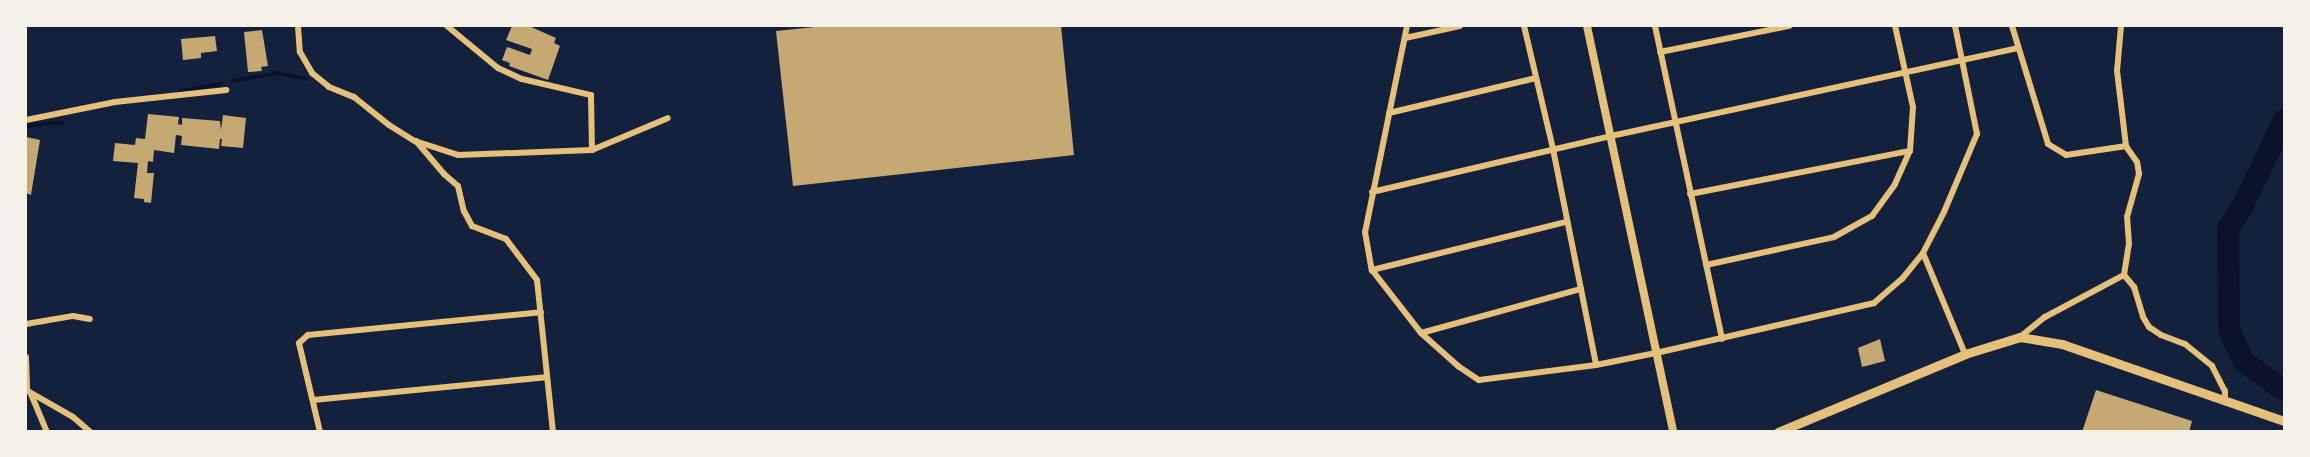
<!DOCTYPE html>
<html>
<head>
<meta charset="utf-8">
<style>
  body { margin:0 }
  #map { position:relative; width:2310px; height:457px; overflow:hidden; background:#14213d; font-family:Helvetica,sans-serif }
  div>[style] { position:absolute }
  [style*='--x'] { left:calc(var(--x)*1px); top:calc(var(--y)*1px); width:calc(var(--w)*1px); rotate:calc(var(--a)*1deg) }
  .stream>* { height:4px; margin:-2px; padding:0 2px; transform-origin:2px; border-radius:2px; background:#0b132b }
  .river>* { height:22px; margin:-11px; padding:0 11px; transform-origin:11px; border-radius:11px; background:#0b132b }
  .building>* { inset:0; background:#c6a872 }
  .minor>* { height:6px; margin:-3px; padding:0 3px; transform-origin:3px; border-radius:3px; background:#e5c07b }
  .tertiary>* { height:8px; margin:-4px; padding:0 4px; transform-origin:4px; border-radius:4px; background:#e5c07b }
  .primary>* { height:9px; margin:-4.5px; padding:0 4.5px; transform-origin:4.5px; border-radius:4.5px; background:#e5c07b }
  span { translate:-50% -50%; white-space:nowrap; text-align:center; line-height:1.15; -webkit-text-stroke:6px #f6f1e7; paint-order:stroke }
  .frame { position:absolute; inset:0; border:27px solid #f6f1e7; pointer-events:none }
</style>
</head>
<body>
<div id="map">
  <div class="stream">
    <i style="--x:232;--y:81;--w:47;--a:-9.9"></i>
    <i style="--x:278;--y:73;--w:29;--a:12"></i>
    <i style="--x:181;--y:91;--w:40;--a:-10"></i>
    <i style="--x:26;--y:126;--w:36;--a:-6"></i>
  </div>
  <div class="river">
    <i style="--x:2284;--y:120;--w:99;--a:115.8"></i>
    <i style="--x:2241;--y:209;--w:24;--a:123"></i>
    <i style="--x:2228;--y:229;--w:101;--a:89.4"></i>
    <i style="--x:2229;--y:330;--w:35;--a:65"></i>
    <i style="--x:2244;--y:362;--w:49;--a:35"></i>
  </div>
  <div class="building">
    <i style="clip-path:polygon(512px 26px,529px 26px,556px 38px,554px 43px,560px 46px,548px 80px,509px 66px,510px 63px,502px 60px,507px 47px,530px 55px,532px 49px,506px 40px)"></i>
    <i style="clip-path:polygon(825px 26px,1061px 26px,1074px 155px,793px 186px,776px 31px)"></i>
    <i style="clip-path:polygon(262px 30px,268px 66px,261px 67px,262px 71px,248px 72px,244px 32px)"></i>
    <i style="clip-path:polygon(215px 36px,217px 51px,201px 53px,201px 58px,183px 60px,181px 39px)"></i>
    <i style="clip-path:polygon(148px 114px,179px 117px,178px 124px,182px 125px,182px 118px,220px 121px,221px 130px,223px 115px,246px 118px,243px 148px,221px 146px,222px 139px,220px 139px,219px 149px,181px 145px,182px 136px,176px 135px,174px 153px,154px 150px,153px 162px,148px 161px,147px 173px,154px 173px,151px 203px,144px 202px,144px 199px,134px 198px,138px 163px,113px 161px,115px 143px,135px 145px,136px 138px,145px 139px)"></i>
    <i style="clip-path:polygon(26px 137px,40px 140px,31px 195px,26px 193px)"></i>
    <i style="clip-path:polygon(1880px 339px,1885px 361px,1862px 367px,1858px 348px)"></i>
    <i style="clip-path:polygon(2096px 390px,2192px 421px,2189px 432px,2082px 432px)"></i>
  </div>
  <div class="minor">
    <i style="--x:298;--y:26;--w:26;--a:86"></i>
    <i style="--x:300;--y:52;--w:24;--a:60"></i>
    <i style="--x:312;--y:73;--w:22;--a:39"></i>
    <i style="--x:329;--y:87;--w:27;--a:22"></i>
    <i style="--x:354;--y:97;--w:45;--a:38.7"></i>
    <i style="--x:389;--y:125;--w:31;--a:32"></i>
    <i style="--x:415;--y:141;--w:45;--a:18"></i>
    <i style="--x:458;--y:155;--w:134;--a:-2.1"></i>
    <i style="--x:592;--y:150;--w:82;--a:-22.8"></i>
    <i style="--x:447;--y:26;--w:66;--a:39.5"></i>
    <i style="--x:498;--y:68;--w:26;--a:25"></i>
    <i style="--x:522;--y:79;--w:71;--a:13.1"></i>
    <i style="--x:591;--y:95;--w:55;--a:89"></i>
    <i style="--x:1407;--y:26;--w:210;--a:101.5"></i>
    <i style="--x:1365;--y:232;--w:39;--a:80"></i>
    <i style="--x:1372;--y:270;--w:80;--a:52.1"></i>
    <i style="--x:1421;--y:333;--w:50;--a:41.7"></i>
    <i style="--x:1458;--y:366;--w:25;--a:34"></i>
    <i style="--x:1479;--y:380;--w:118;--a:-7.3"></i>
    <i style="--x:1596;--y:365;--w:61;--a:-11.3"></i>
    <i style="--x:1656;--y:353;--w:224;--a:-12.9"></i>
    <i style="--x:1874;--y:303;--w:37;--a:-41"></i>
    <i style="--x:1902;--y:279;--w:33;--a:-51"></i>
    <i style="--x:1923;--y:253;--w:46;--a:-62.9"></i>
    <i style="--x:1944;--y:212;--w:85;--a:-67.1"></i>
    <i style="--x:1977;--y:134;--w:110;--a:-101.5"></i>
    <i style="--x:1524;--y:26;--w:126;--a:76.7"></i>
    <i style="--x:1553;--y:149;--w:220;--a:78.7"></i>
    <i style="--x:1655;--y:26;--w:320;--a:77.9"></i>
    <i style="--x:2012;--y:26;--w:123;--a:73"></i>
    <i style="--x:2048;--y:144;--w:21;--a:31"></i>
    <i style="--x:2066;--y:155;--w:61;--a:-8.5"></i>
    <i style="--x:1405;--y:38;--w:56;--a:-12.3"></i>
    <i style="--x:1660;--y:52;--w:132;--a:-11.4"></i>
    <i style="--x:1389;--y:113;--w:151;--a:-13.4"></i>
    <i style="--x:26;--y:120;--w:91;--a:-11.4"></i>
    <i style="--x:115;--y:102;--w:112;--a:-6.2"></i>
    <i style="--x:416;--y:141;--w:43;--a:49.7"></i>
    <i style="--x:444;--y:174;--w:18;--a:41"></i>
    <i style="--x:458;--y:186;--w:26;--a:77"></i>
    <i style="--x:464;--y:211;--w:17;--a:62"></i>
    <i style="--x:472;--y:226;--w:36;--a:21"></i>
    <i style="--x:506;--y:239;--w:51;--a:52.9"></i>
    <i style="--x:537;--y:280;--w:153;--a:84"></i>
    <i style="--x:1372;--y:192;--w:245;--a:-13.2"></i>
    <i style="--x:1611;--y:136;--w:416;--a:-12.2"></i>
    <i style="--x:1690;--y:194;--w:224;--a:-11.1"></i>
    <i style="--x:1923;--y:253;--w:109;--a:67.4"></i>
    <i style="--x:1706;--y:265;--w:131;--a:-12.3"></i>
    <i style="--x:1834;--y:237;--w:43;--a:-28.9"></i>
    <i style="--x:1872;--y:216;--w:39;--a:-54"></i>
    <i style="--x:1895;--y:184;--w:36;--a:-66"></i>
    <i style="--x:1910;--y:151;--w:44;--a:-86.1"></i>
    <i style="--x:1913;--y:107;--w:83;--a:-102.5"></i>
    <i style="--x:1372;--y:270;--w:200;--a:-13.9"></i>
    <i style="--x:2124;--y:275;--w:16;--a:50"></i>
    <i style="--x:2134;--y:287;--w:31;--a:73"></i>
    <i style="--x:2143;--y:317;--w:12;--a:59"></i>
    <i style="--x:2149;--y:327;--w:14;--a:34"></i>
    <i style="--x:2161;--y:335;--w:26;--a:21"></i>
    <i style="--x:2185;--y:344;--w:35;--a:39"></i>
    <i style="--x:2212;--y:366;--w:28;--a:63"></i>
    <i style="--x:2225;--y:391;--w:9;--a:90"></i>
    <i style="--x:26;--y:324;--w:48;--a:-9.7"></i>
    <i style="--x:73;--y:316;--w:17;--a:10"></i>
    <i style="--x:1421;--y:333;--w:166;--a:-15.4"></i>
    <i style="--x:2020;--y:337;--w:32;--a:-39"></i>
    <i style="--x:2045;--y:317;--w:89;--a:-28"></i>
    <i style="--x:2124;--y:275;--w:31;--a:-81"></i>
    <i style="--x:2129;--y:244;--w:27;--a:-94"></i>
    <i style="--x:2127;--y:217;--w:45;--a:-74.4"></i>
    <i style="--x:2139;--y:174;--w:12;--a:-99"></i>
    <i style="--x:2137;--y:162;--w:19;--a:-125"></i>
    <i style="--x:2126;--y:146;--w:76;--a:-96.8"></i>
    <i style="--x:2117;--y:71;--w:45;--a:-84.9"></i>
    <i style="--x:26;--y:357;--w:34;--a:88"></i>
    <i style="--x:26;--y:390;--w:54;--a:29.9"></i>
    <i style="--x:73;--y:417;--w:23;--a:41"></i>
    <i style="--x:31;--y:394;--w:41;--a:67.2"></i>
    <i style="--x:313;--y:400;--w:234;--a:-5.6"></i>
    <i style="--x:320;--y:432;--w:91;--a:-103.3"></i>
    <i style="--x:299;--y:343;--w:12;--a:-42"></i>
    <i style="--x:308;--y:335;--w:234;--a:-5.6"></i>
  </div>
  <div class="tertiary">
    <i style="--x:1587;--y:26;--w:415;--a:78"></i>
  </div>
  <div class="primary">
    <i style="--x:1778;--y:432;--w:203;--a:-22.6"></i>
    <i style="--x:1965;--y:354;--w:58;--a:-17.2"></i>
    <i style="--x:2020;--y:337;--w:43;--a:9.5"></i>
    <i style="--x:2062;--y:344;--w:235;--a:19.1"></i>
  </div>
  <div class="frame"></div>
</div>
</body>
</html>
